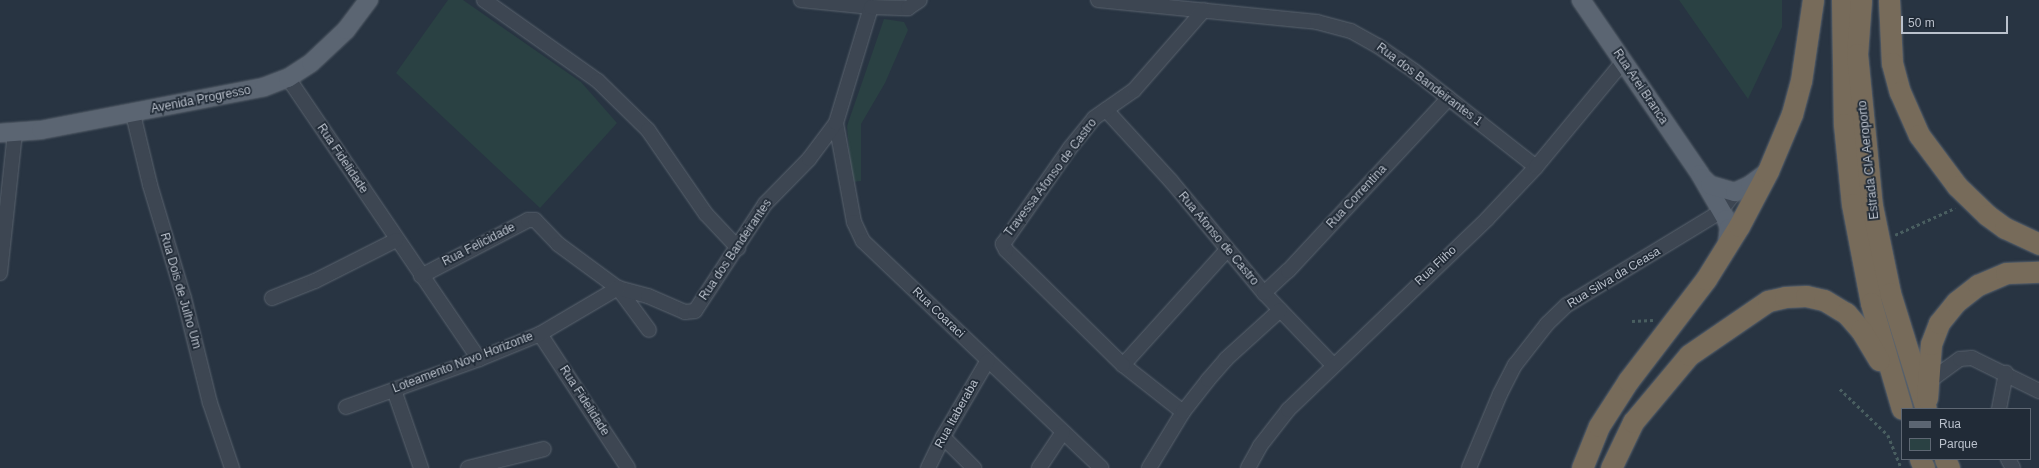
<!DOCTYPE html>
<html>
<head>
<meta charset="utf-8">
<style>
  body { margin:0 }
  #map { position:relative; width:2039px; height:468px; overflow:hidden; background:#283442; font-family:Helvetica,sans-serif }
  div>[style] { position:absolute }
  [style*='--x'] { left:calc(var(--x)*1px); top:calc(var(--y)*1px); width:calc(var(--w)*1px); rotate:calc(var(--a)*1deg) }
  .green>* { inset:0; background:#2a4143 }
  .path>* { height:2.5px; margin-top:-1.25px; transform-origin:0; background:repeating-linear-gradient(90deg,#495e60 0 3px,transparent 0 6px) }
  .roads { filter:drop-shadow(0 0 1px #5b646f) drop-shadow(0 0 1px #5b646f) }
  .minor>* { height:14px; margin:-7px; padding:0 7px; transform-origin:7px; border-radius:7px; background:#3d4652 }
  .major>* { height:18px; margin:-9px; padding:0 9px; transform-origin:9px; border-radius:9px; background:#5b6572 }
  .highway>* { height:21px; margin:-10.5px; padding:0 10.5px; transform-origin:10.5px; border-radius:10.5px; background:#776b5a }
  span { translate:-50% -50%; white-space:nowrap; text-align:center; line-height:1.15; -webkit-text-stroke:3.5px #212b37; paint-order:stroke }
  .street-label { font-size:12px; color:#bac1cc }
  .legend { position:absolute; left:1901px; top:408px; width:130px; height:52px; box-sizing:border-box; background:#212b37; border:1px solid #5e6773; margin:0; padding:5px 7px; list-style:none; font-size:12px; color:#bac1cc }
  .legend li { display:flex; align-items:center; gap:8px; height:20px }
  .legend b { width:20px; border:1px solid #5e6773 }
  .scale { position:absolute; left:1901px; top:16px; width:107px; height:18px; box-sizing:border-box; border:2px solid #bac1cc; border-top:0; padding-left:5px; font-size:12px; line-height:14px; white-space:nowrap; color:#bac1cc; -webkit-text-stroke:3px #212b37; paint-order:stroke }
</style>
</head>
<body>
<div id="map">
  <div class="green">
    <i style="clip-path:polygon(448px 0,463px 0,581px 82px,617px 123px,540px 208px,396px 73px)"></i>
    <i style="clip-path:polygon(1679px 0,1782px 0,1782px 27px,1748px 99px)"></i>
    <i style="clip-path:polygon(884px 19px,904px 22px,908px 30px,885px 83px,861px 124px,861px 181px,852px 182px,847px 126px)"></i>
  </div>
  <div class="path">
    <i style="--x:1895;--y:235;--w:66;--a:-24.2"></i>
    <i style="--x:1632;--y:321;--w:21;--a:-3"></i>
    <i style="--x:1840;--y:389;--w:66;--a:43.8"></i>
    <i style="--x:1888;--y:435;--w:35;--a:68"></i>
  </div>
  <div class="roads">
    <div class="minor">
      <i style="--x:484;--y:0;--w:140;--a:35.4"></i>
      <i style="--x:598;--y:81;--w:70;--a:44.4"></i>
      <i style="--x:648;--y:130;--w:102;--a:55.4"></i>
      <i style="--x:706;--y:214;--w:47;--a:46.7"></i>
      <i style="--x:801;--y:0;--w:70;--a:5.7"></i>
      <i style="--x:1098;--y:0;--w:220;--a:5.7"></i>
      <i style="--x:1317;--y:22;--w:35;--a:15"></i>
      <i style="--x:1351;--y:31;--w:31;--a:29"></i>
      <i style="--x:1378;--y:46;--w:44;--a:34.8"></i>
      <i style="--x:1414;--y:71;--w:155;--a:38.2"></i>
      <i style="--x:288;--y:78;--w:340;--a:55.8"></i>
      <i style="--x:1106;--y:110;--w:96;--a:47.5"></i>
      <i style="--x:1171;--y:181;--w:146;--a:50.3"></i>
      <i style="--x:1264;--y:293;--w:100;--a:46.2"></i>
      <i style="--x:133;--y:114;--w:73;--a:76.5"></i>
      <i style="--x:150;--y:185;--w:118;--a:73.3"></i>
      <i style="--x:184;--y:298;--w:108;--a:76.1"></i>
      <i style="--x:210;--y:403;--w:69;--a:71.3"></i>
      <i style="--x:836;--y:123;--w:101;--a:79.7"></i>
      <i style="--x:854;--y:222;--w:21;--a:65"></i>
      <i style="--x:863;--y:241;--w:329;--a:43.6"></i>
      <i style="--x:0;--y:273;--w:141;--a:-83.9"></i>
      <i style="--x:421;--y:276;--w:121;--a:-27.6"></i>
      <i style="--x:528;--y:220;--w:7;--a:0"></i>
      <i style="--x:535;--y:220;--w:33;--a:46"></i>
      <i style="--x:558;--y:244;--w:74;--a:36.3"></i>
      <i style="--x:618;--y:288;--w:52;--a:53.6"></i>
      <i style="--x:618;--y:288;--w:31;--a:15"></i>
      <i style="--x:648;--y:296;--w:40;--a:23.4"></i>
      <i style="--x:685;--y:312;--w:10;--a:-6"></i>
      <i style="--x:695;--y:311;--w:128;--a:-56.8"></i>
      <i style="--x:765;--y:204;--w:63;--a:-45.6"></i>
      <i style="--x:809;--y:159;--w:45;--a:-53.1"></i>
      <i style="--x:836;--y:123;--w:121;--a:-73.2"></i>
      <i style="--x:871;--y:7;--w:37;--a:2"></i>
      <i style="--x:908;--y:8;--w:14;--a:-34"></i>
      <i style="--x:1264;--y:293;--w:33;--a:-43"></i>
      <i style="--x:1288;--y:271;--w:236;--a:-47.1"></i>
      <i style="--x:272;--y:298;--w:46;--a:-21.6"></i>
      <i style="--x:315;--y:281;--w:91;--a:-26.8"></i>
      <i style="--x:540;--y:334;--w:160;--a:56.7"></i>
      <i style="--x:1123;--y:365;--w:155;--a:-47.9"></i>
      <i style="--x:1928;--y:382;--w:39;--a:-36"></i>
      <i style="--x:1960;--y:359;--w:12;--a:-5"></i>
      <i style="--x:1972;--y:358;--w:75;--a:26.2"></i>
      <i style="--x:394;--y:390;--w:83;--a:70.9"></i>
      <i style="--x:346;--y:407;--w:141;--a:-19.8"></i>
      <i style="--x:479;--y:359;--w:66;--a:-22.3"></i>
      <i style="--x:540;--y:334;--w:91;--a:-30.5"></i>
      <i style="--x:1999;--y:409;--w:37;--a:-79"></i>
      <i style="--x:1183;--y:412;--w:76;--a:-141.9"></i>
      <i style="--x:1123;--y:365;--w:164;--a:-135.5"></i>
      <i style="--x:1006;--y:250;--w:7;--a:-117"></i>
      <i style="--x:1003;--y:244;--w:117;--a:-55.1"></i>
      <i style="--x:1070;--y:148;--w:38;--a:-51"></i>
      <i style="--x:1094;--y:118;--w:49;--a:-35"></i>
      <i style="--x:1134;--y:90;--w:106;--a:-48.8"></i>
      <i style="--x:943;--y:437;--w:44;--a:45"></i>
      <i style="--x:2008;--y:459;--w:10;--a:61"></i>
      <i style="--x:468;--y:468;--w:78;--a:-14"></i>
      <i style="--x:928;--y:468;--w:34;--a:-64"></i>
      <i style="--x:943;--y:437;--w:89;--a:-59.7"></i>
      <i style="--x:1039;--y:468;--w:43;--a:-56.3"></i>
      <i style="--x:1149;--y:468;--w:66;--a:-58.7"></i>
      <i style="--x:1183;--y:412;--w:41;--a:-52"></i>
      <i style="--x:1208;--y:380;--w:28;--a:-49"></i>
      <i style="--x:1226;--y:359;--w:73;--a:-42.2"></i>
      <i style="--x:1248;--y:468;--w:25;--a:-61"></i>
      <i style="--x:1260;--y:446;--w:46;--a:-52.1"></i>
      <i style="--x:1288;--y:410;--w:276;--a:-43.8"></i>
      <i style="--x:1487;--y:219;--w:71;--a:-46.7"></i>
      <i style="--x:1536;--y:167;--w:136;--a:-50.4"></i>
      <i style="--x:1469;--y:468;--w:80;--a:-67.3"></i>
      <i style="--x:1500;--y:394;--w:33;--a:-63"></i>
      <i style="--x:1515;--y:365;--w:52;--a:-52"></i>
      <i style="--x:1547;--y:324;--w:28;--a:-44"></i>
      <i style="--x:1567;--y:305;--w:179;--a:-31.3"></i>
      <i style="--x:1720;--y:212;--w:25;--a:-53"></i>
    </div>
    <div class="major">
      <i style="--x:1581;--y:0;--w:211;--a:55.6"></i>
      <i style="--x:1700;--y:174;--w:52;--a:60"></i>
      <i style="--x:1726;--y:219;--w:9;--a:72"></i>
      <i style="--x:1729;--y:228;--w:17;--a:97"></i>
      <i style="--x:0;--y:133;--w:41;--a:-4.2"></i>
      <i style="--x:41;--y:130;--w:227;--a:-10.9"></i>
      <i style="--x:264;--y:87;--w:26;--a:-21"></i>
      <i style="--x:288;--y:78;--w:27;--a:-33"></i>
      <i style="--x:311;--y:63;--w:48;--a:-43.3"></i>
      <i style="--x:346;--y:30;--w:38;--a:-53"></i>
      <i style="--x:1703;--y:178;--w:10;--a:45"></i>
      <i style="--x:1710;--y:185;--w:26;--a:16"></i>
      <i style="--x:1735;--y:192;--w:17;--a:-25"></i>
      <i style="--x:1750;--y:185;--w:21;--a:-37"></i>
    </div>
    <div class="highway">
      <i style="--x:1842;--y:0;--w:124;--a:89.1"></i>
      <i style="--x:1844;--y:124;--w:80;--a:84.3"></i>
      <i style="--x:1852;--y:204;--w:101;--a:79.1"></i>
      <i style="--x:1871;--y:303;--w:110;--a:73.7"></i>
      <i style="--x:1861;--y:0;--w:54;--a:94.2"></i>
      <i style="--x:1857;--y:54;--w:153;--a:84.4"></i>
      <i style="--x:1872;--y:206;--w:89;--a:78.3"></i>
      <i style="--x:1890;--y:293;--w:121;--a:72.8"></i>
      <i style="--x:1889;--y:0;--w:63;--a:87.3"></i>
      <i style="--x:1892;--y:63;--w:30;--a:75"></i>
      <i style="--x:1900;--y:92;--w:47;--a:66.2"></i>
      <i style="--x:1919;--y:135;--w:64;--a:53.3"></i>
      <i style="--x:1957;--y:186;--w:42;--a:44"></i>
      <i style="--x:1987;--y:215;--w:22;--a:36"></i>
      <i style="--x:2005;--y:228;--w:38;--a:25"></i>
      <i style="--x:1927;--y:398;--w:54;--a:-85.8"></i>
      <i style="--x:1931;--y:344;--w:22;--a:-69"></i>
      <i style="--x:1939;--y:323;--w:27;--a:-51"></i>
      <i style="--x:1956;--y:302;--w:28;--a:-38"></i>
      <i style="--x:1978;--y:285;--w:30;--a:-23"></i>
      <i style="--x:2006;--y:273;--w:33;--a:-2"></i>
      <i style="--x:1920;--y:459;--w:10;--a:66"></i>
      <i style="--x:1945;--y:459;--w:10;--a:66"></i>
      <i style="--x:1582;--y:468;--w:45;--a:-68"></i>
      <i style="--x:1599;--y:426;--w:54;--a:-57.2"></i>
      <i style="--x:1628;--y:381;--w:128;--a:-52.6"></i>
      <i style="--x:1706;--y:279;--w:62;--a:-58.1"></i>
      <i style="--x:1739;--y:226;--w:62;--a:-62.2"></i>
      <i style="--x:1768;--y:171;--w:62;--a:-67.2"></i>
      <i style="--x:1792;--y:114;--w:34;--a:-75"></i>
      <i style="--x:1801;--y:81;--w:82;--a:-81.6"></i>
      <i style="--x:1611;--y:468;--w:51;--a:-64.4"></i>
      <i style="--x:1633;--y:422;--w:87;--a:-50.1"></i>
      <i style="--x:1689;--y:355;--w:96;--a:-34.4"></i>
      <i style="--x:1768;--y:301;--w:17;--a:-13"></i>
      <i style="--x:1785;--y:297;--w:21;--a:-3"></i>
      <i style="--x:1806;--y:296;--w:18;--a:13"></i>
      <i style="--x:1824;--y:300;--w:26;--a:31"></i>
      <i style="--x:1846;--y:313;--w:23;--a:49"></i>
      <i style="--x:1861;--y:330;--w:35;--a:59"></i>
    </div>
  </div>
  <div class="street-label">
    <span style="left:1429px;top:85px;rotate:37deg">Rua dos Bandeirantes 1</span>
    <span style="left:1640px;top:87px;rotate:56deg">Rua Arei Branca</span>
    <span style="left:201px;top:100px;rotate:-11deg">Avenida Progresso</span>
    <span style="left:342px;top:159px;rotate:56deg">Rua Fidelidade</span>
    <span style="left:1869px;top:160px;rotate:-96deg">Estrada CIA Aeroporto</span>
    <span style="left:1051px;top:178px;rotate:-53deg">Travessa Afonso de Castro</span>
    <span style="left:1357px;top:197px;rotate:-47deg">Rua Correntina</span>
    <span style="left:1218px;top:239px;rotate:50deg">Rua Afonso de Castro</span>
    <span style="left:479px;top:245px;rotate:-27deg">Rua Felicidade</span>
    <span style="left:736px;top:250px;rotate:-56deg">Rua dos Bandeirantes</span>
    <span style="left:1436px;top:266px;rotate:-43deg">Rua Fliho</span>
    <span style="left:1614px;top:278px;rotate:-31deg">Rua Silva da Ceasa</span>
    <span style="left:180px;top:291px;rotate:74deg">Rua Dois de Julho Um</span>
    <span style="left:938px;top:313px;rotate:44deg">Rua Coaraci</span>
    <span style="left:463px;top:363px;rotate:-21deg">Loteamento Novo Horizonte</span>
    <span style="left:584px;top:401px;rotate:57deg">Rua Fidelidade</span>
    <span style="left:957px;top:414px;rotate:-61deg">Rua Itaberaba</span>
  </div>
  <ul class="legend">
  <li><b style="height:5px;background:#5b6572"></b>Rua</li>
  <li><b style="height:11px;background:#2a4143"></b>Parque</li>
  </ul>
  <div class="scale">50 m</div>
</div>
</body>
</html>
